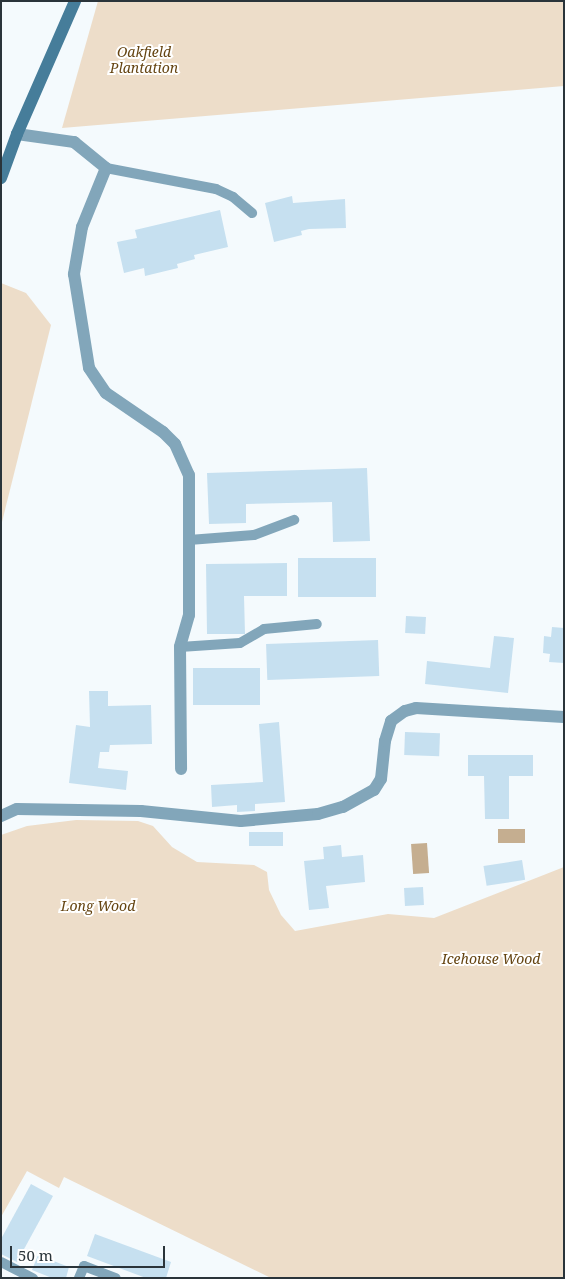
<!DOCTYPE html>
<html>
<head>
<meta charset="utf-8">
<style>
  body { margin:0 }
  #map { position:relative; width:565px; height:1279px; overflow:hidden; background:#f4fafd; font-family:"Noto Serif",serif }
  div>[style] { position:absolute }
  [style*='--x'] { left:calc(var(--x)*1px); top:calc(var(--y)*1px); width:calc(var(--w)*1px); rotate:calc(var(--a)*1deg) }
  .green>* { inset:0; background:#edddc9 }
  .water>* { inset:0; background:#c5ae90; transform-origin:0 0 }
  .building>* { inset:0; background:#c6e0f0; transform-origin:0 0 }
  .lane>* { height:10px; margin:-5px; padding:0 5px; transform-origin:5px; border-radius:5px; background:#82a6ba }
  .street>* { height:12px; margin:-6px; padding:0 6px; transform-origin:6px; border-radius:6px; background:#82a6ba }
  .secondary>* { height:12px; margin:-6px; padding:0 6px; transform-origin:6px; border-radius:6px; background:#467d9a }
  span { translate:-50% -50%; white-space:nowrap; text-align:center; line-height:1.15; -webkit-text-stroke:4px #fff; paint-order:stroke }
  .park-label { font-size:14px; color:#654411; font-style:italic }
  .frame { position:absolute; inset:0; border:2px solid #2a343a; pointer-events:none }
  .scale { position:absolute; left:10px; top:1246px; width:155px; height:22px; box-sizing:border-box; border:2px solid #2a343a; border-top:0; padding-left:6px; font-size:15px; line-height:18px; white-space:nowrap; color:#2a343a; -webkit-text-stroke:4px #fff; paint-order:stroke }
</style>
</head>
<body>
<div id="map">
  <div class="green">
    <i style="clip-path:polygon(98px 1px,564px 1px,564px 86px,62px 128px)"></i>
    <i style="clip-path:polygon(1px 283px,26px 293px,51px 325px,1px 526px)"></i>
    <i style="clip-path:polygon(76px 820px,138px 821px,153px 826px,172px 847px,197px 862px,254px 865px,267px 872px,269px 890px,281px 915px,295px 931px,388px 914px,434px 918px,564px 867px,564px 1278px,271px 1278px,64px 1177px,59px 1188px,27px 1171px,1px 1217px,1px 835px,27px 826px)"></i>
  </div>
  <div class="water">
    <i style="left:525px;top:829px;width:14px;height:27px;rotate:90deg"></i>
    <i style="left:427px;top:843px;width:30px;height:16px;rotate:86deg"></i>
  </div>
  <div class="building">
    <i style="clip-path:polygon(292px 196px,293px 203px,345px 199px,346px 228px,309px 229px,301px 231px,302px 235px,274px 242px,265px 203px)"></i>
    <i style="clip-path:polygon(220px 210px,228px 247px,194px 255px,195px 259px,177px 264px,178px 268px,145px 276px,144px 268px,124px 273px,117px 242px,137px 238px,135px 230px)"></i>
    <i style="clip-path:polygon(367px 468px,370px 541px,333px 542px,332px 502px,246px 504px,246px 523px,209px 524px,207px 473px)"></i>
    <i style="left:376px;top:558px;width:39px;height:78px;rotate:90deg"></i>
    <i style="clip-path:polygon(287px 563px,287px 596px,244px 596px,245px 634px,207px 634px,206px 564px)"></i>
    <i style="left:406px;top:616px;width:20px;height:17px;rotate:3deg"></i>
    <i style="clip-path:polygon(552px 627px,564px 628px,564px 663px,549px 662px,550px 654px,543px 653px,544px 636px,551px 637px)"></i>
    <i style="clip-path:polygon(494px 636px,514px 638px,508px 693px,425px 684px,427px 661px,490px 668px)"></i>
    <i style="left:378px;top:640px;width:36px;height:112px;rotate:88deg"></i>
    <i style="left:193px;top:668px;width:67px;height:37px"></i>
    <i style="clip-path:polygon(89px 691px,108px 691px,108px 706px,151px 705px,152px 744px,110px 745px,109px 752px,100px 752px,98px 768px,128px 771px,126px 790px,69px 783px,76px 725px,90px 727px)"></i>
    <i style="clip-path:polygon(279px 722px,285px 802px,255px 804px,255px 811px,237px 812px,237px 805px,212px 807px,211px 785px,263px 782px,259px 724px)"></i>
    <i style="left:405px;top:732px;width:35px;height:23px;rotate:2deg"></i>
    <i style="clip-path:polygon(468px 755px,533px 755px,533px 776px,509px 776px,509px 819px,485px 819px,484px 776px,468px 776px)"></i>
    <i style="left:283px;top:832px;width:14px;height:34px;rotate:90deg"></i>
    <i style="clip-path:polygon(341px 845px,342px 857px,363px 855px,365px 882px,326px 886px,329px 908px,309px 910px,304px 861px,324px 859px,323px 847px)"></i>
    <i style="left:522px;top:860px;width:20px;height:39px;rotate:81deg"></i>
    <i style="left:423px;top:887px;width:18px;height:19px;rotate:87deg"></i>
    <i style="clip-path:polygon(31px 1184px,53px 1196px,17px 1262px,1px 1254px,1px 1239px)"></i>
    <i style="clip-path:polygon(95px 1234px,171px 1262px,166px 1278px,146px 1278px,87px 1256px)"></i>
    <i style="clip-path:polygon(38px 1255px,69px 1267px,66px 1278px,52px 1278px,32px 1270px)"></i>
  </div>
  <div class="lane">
    <i style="--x:106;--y:168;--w:112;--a:10.8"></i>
    <i style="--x:216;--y:189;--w:19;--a:25"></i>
    <i style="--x:233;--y:197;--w:25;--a:40"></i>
    <i style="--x:189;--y:540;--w:65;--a:-4.4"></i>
    <i style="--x:254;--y:535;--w:43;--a:-20.6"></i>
    <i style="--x:180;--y:647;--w:60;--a:-3.8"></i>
    <i style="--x:240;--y:643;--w:28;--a:-30"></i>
    <i style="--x:264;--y:629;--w:53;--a:-5.4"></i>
    <i style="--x:1;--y:1262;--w:36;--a:27"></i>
    <i style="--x:79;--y:1278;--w:13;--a:-67"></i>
    <i style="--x:84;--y:1266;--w:34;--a:21"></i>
  </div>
  <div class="street">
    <i style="--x:17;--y:134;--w:58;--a:8"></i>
    <i style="--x:74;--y:142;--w:41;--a:39.1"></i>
    <i style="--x:106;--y:168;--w:64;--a:112.1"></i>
    <i style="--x:82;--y:227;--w:48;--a:99.7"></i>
    <i style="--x:74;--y:274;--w:95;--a:80.9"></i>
    <i style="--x:89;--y:368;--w:30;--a:56"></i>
    <i style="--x:106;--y:393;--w:69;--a:34.4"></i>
    <i style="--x:163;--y:432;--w:17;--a:45"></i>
    <i style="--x:175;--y:444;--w:34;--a:66"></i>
    <i style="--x:189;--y:475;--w:140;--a:90"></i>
    <i style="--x:189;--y:615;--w:33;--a:106"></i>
    <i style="--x:180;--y:647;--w:122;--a:89.5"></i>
    <i style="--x:1;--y:816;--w:17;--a:-24"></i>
    <i style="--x:17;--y:809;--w:124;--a:0.9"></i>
    <i style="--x:141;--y:811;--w:100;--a:5.7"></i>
    <i style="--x:241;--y:821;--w:77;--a:-5.2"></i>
    <i style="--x:318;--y:814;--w:26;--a:-16"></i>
    <i style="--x:343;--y:807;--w:35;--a:-29"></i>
    <i style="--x:374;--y:790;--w:13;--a:-58"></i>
    <i style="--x:381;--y:779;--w:38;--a:-84"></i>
    <i style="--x:385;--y:741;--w:21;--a:-73"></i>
    <i style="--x:391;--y:721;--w:17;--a:-36"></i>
    <i style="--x:405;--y:711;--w:11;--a:-15"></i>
    <i style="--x:416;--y:708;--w:148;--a:3.5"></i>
  </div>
  <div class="secondary">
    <i style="--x:1;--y:178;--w:47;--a:-70"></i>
    <i style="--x:17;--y:134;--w:145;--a:-66.4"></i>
  </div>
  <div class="park-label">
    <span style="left:144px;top:60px">Oakfield<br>Plantation</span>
    <span style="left:98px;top:906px">Long Wood</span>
    <span style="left:491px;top:959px">Icehouse Wood</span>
  </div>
  <div class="frame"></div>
  <div class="scale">50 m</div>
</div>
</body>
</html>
